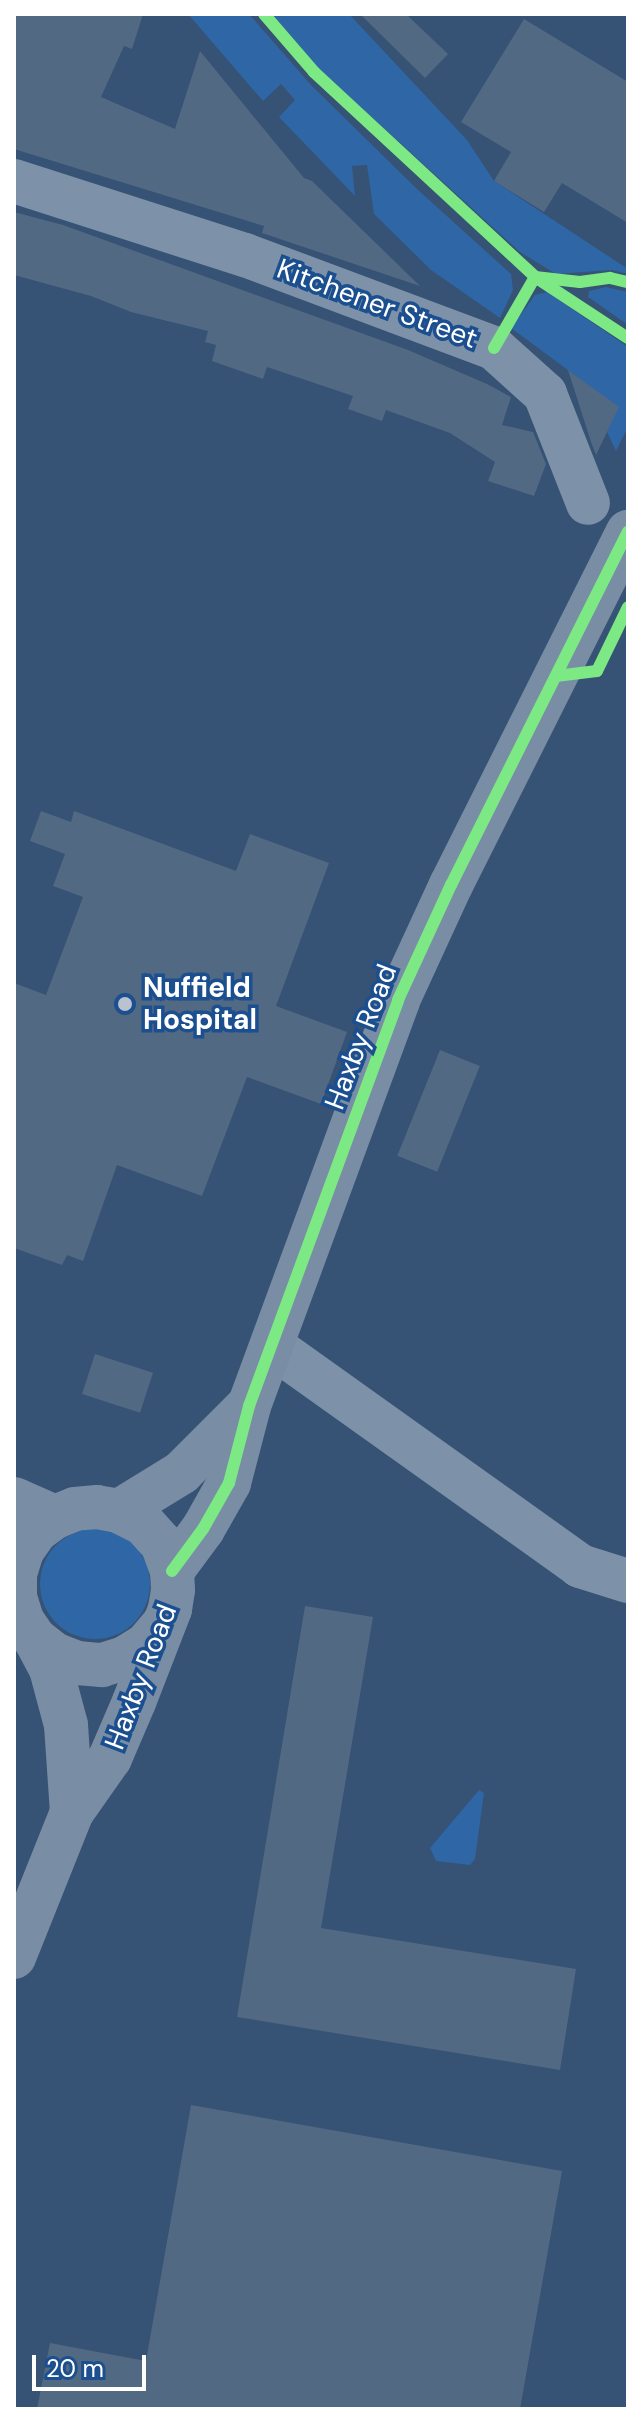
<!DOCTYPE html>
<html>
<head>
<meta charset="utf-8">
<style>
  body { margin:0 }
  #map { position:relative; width:642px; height:2423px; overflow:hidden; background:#365274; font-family:"DM Sans",sans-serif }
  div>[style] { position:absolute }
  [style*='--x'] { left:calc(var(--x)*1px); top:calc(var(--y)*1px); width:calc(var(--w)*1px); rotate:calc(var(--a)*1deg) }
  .green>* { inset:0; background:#2f66a5 }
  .round { border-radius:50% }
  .building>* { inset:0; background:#526984; transform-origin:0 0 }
  .street>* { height:44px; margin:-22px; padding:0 22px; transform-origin:22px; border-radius:22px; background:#7d92a8 }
  .secondary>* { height:44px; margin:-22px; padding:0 22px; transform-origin:22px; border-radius:22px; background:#798da4 }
  .cycleway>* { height:12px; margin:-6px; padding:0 6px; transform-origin:6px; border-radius:6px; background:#7ce984 }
  .dots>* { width:22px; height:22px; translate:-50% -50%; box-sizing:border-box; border:4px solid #1b4f8f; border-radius:50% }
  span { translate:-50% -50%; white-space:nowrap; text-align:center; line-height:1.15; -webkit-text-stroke:7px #1b4f8f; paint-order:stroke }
  .street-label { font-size:28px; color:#fff }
  .poi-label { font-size:28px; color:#fff; font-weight:700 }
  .left { translate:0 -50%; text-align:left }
  .frame { position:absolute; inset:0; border:16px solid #fff; pointer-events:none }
  .scale { position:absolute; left:32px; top:2355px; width:114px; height:36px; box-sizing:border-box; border:4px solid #fff; border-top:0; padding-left:10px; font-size:24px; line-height:28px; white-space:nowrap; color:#fff; -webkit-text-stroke:6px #1b4f8f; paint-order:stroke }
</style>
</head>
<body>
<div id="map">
  <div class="green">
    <i style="clip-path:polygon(188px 14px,249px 14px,311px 85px,417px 189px,511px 274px,513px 290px,500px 318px,431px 270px,374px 214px,367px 165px,352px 166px,355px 196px,279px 117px,295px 100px,281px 84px,263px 101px)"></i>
    <i style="clip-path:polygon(272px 14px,349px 14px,467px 140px,494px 181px,628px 269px,628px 274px,612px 270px,556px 274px,520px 252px,319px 69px)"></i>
    <i style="clip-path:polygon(606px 287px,628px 292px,628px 325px,588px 297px,589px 291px)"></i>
    <i style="clip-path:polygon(547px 292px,628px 347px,628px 427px,616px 451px,607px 432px,618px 407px,511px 328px,535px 295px)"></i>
    <i class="round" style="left:40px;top:1529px;width:110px;height:110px"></i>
    <i style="clip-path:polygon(479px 1790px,484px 1793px,475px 1859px,470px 1865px,436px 1861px,430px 1848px)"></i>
  </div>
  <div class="building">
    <i style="clip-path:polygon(14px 14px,143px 14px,132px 49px,124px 46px,101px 97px,175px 129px,200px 51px,304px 178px,312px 181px,420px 286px,262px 233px,264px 226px,14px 149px)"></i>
    <i style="clip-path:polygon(360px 14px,406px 14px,448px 54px,425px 78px)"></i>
    <i style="clip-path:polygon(524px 19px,628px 82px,628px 223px,562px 183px,544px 212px,494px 181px,511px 152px,461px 122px)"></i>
    <i style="clip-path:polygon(14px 212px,63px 225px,408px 350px,487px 384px,511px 397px,502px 425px,533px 432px,546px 464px,534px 496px,488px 481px,495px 462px,450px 433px,386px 410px,382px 421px,348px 409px,353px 396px,267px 367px,263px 379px,212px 361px,216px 345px,205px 342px,208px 331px,131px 312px,91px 296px,14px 275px)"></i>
    <i style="clip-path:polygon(568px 370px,619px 407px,596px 455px,591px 442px)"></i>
    <i style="clip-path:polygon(41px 811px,71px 822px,74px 811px,236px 871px,250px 834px,329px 863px,276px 1006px,347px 1032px,321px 1104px,247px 1077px,202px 1196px,117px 1165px,83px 1261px,67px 1255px,62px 1265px,14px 1248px,14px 983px,46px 995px,83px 897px,53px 886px,65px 854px,30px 841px)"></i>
    <i style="left:440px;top:1050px;width:43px;height:114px;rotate:22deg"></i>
    <i style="left:95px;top:1354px;width:61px;height:42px;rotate:18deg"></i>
    <i style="clip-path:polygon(305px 1606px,373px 1617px,321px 1928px,576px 1969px,560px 2070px,237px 2017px)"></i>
    <i style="clip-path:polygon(191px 2105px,562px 2171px,520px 2409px,37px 2409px,50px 2343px,146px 2361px)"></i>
  </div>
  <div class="street">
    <i style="--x:14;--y:181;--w:243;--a:17.8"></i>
    <i style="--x:245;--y:255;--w:266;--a:20.5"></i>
    <i style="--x:494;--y:348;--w:69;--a:42"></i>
    <i style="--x:545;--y:394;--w:117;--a:68.5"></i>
    <i style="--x:272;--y:1346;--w:379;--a:35.5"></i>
    <i style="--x:580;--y:1566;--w:50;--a:17.4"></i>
  </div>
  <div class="secondary">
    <i style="--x:14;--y:1499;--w:45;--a:23.7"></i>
    <i style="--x:119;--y:1511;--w:73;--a:-31.5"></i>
    <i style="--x:181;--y:1473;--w:93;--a:-45"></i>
    <i style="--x:172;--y:1571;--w:52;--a:-53.6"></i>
    <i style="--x:203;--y:1529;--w:53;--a:-60.5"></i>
    <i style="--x:229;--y:1483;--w:80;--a:-75.4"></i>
    <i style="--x:249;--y:1406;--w:432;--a:-69.8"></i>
    <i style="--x:398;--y:1000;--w:127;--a:-65.3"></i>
    <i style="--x:451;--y:885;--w:395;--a:-63.4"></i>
    <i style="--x:35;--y:1639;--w:34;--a:62"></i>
    <i style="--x:51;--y:1669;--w:58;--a:75"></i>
    <i style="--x:66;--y:1725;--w:87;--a:86.1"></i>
    <i style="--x:14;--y:1957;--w:156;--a:-68.2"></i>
    <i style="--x:72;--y:1812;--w:66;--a:-54.9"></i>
    <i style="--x:110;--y:1758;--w:61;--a:-66.8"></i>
    <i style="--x:134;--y:1702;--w:100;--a:-68.8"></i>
    <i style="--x:170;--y:1609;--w:19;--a:-81"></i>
    <i style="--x:173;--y:1590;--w:19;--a:-93"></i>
    <i style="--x:172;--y:1571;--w:29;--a:-110"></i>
    <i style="--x:162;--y:1544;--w:27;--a:-132"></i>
    <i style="--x:144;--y:1524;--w:28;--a:-153"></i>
    <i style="--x:119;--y:1511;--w:22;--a:-170"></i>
    <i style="--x:97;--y:1507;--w:22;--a:175"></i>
    <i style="--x:75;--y:1509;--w:22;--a:158"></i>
    <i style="--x:55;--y:1517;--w:24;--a:144"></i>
    <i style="--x:36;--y:1531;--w:24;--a:125"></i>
    <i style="--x:22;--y:1551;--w:24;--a:107"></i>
    <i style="--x:15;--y:1574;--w:23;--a:90"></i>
    <i style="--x:15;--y:1597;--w:24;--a:73"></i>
    <i style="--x:22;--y:1620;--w:23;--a:56"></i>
    <i style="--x:35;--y:1639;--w:24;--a:38"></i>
    <i style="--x:54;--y:1654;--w:25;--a:21"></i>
    <i style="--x:77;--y:1663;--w:25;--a:5"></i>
    <i style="--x:102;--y:1665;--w:24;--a:-17"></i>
    <i style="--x:125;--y:1658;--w:25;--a:-32"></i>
    <i style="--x:146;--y:1645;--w:25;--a:-50"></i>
  </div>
  <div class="cycleway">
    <i style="--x:264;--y:14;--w:77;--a:49.2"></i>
    <i style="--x:314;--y:72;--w:301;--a:42.8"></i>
    <i style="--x:535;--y:277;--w:111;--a:33.3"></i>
    <i style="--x:494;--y:348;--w:82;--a:-60"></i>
    <i style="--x:535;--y:277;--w:45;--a:6.3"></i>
    <i style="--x:580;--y:282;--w:30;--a:-8"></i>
    <i style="--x:610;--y:278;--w:18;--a:13"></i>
    <i style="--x:556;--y:676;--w:41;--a:-7"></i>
    <i style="--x:597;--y:671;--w:71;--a:-64.2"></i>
    <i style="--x:172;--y:1571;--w:52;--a:-53.6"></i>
    <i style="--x:203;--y:1529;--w:53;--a:-60.5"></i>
    <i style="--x:229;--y:1483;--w:80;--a:-75.4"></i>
    <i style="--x:249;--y:1406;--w:432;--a:-69.8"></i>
    <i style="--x:398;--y:1000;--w:127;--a:-65.3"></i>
    <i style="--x:451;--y:885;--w:395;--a:-63.4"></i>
  </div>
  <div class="dots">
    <i style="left:125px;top:1004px;background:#b9c2ce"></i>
  </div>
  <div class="street-label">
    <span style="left:377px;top:304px;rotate:20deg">Kitchener Street</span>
    <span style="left:361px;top:1037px;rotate:-69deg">Haxby Road</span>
    <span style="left:141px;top:1677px;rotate:-69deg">Haxby Road</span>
  </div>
  <div class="poi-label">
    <span class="left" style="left:143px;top:1004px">Nuffield<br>Hospital</span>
  </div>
  <div class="frame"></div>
  <div class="scale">20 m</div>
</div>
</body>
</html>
